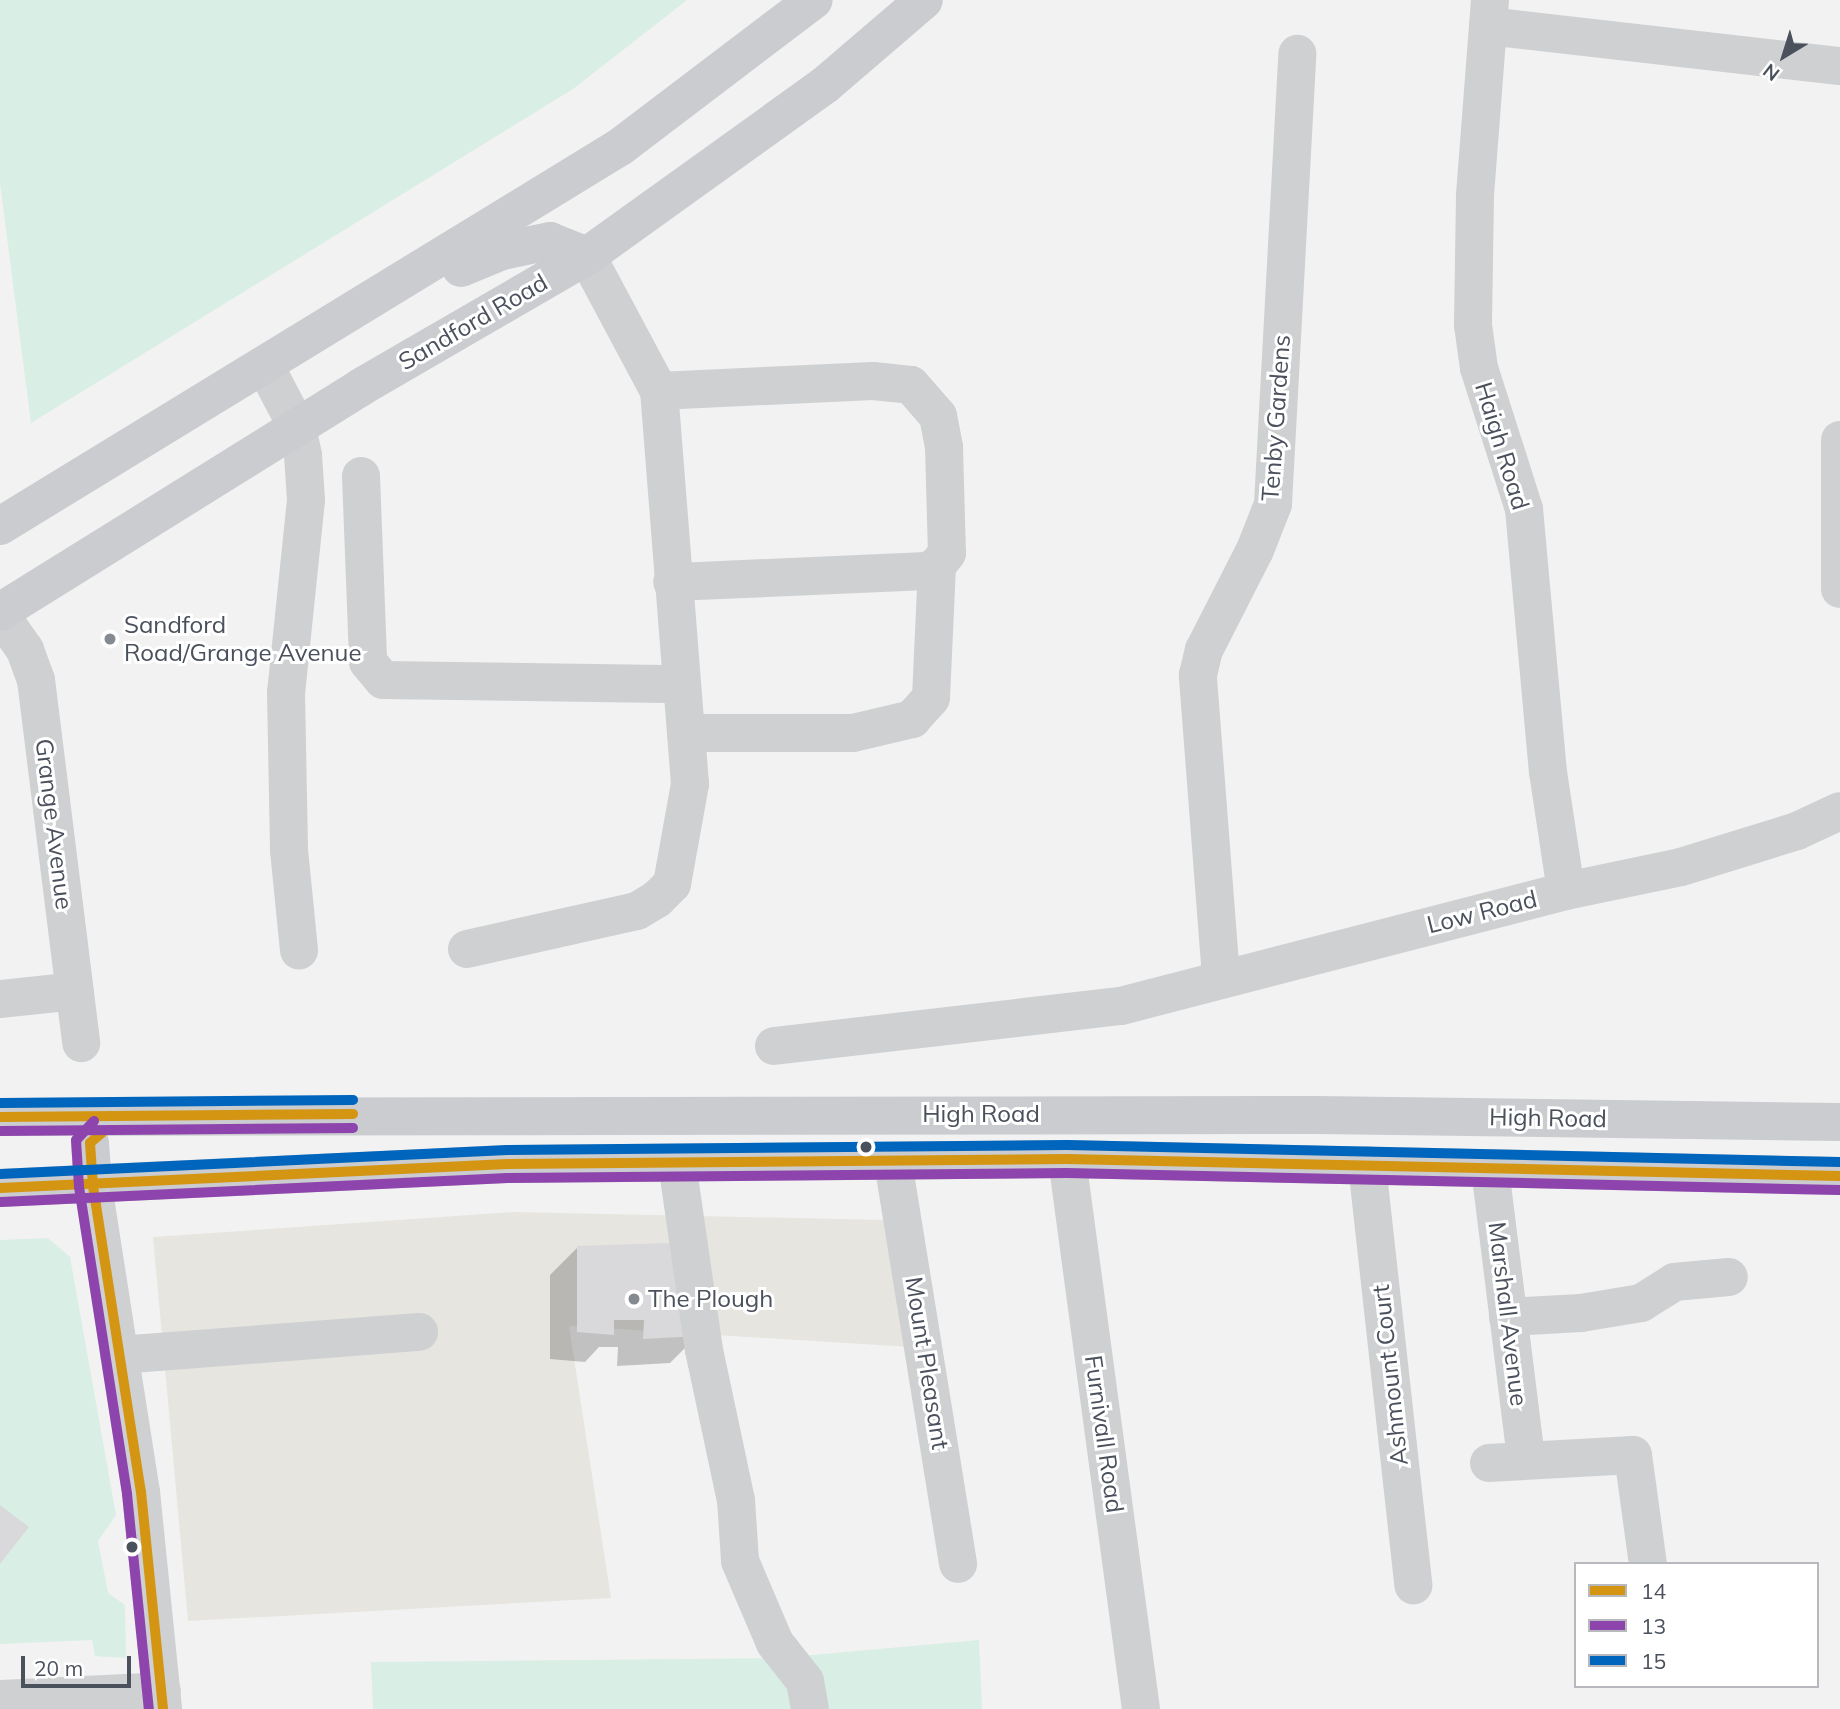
<!DOCTYPE html>
<html>
<head>
<meta charset="utf-8">
<style>
  body { margin:0 }
  #map { position:relative; width:1840px; height:1709px; overflow:hidden; background:#f2f2f2; font-family:Mulish,sans-serif }
  div>[style] { position:absolute }
  [style*='--x'] { left:calc(var(--x)*1px); top:calc(var(--y)*1px); width:calc(var(--w)*1px); rotate:calc(var(--a)*1deg) }
  .commercial>* { inset:0; background:#e6e5e0 }
  .green>* { inset:0; background:#d9eee4 }
  .shadow>* { inset:0; background:#0003 }
  .building>* { inset:0; background:#d9d9db }
  .minor>* { height:38px; margin:-19px; padding:0 19px; transform-origin:19px; border-radius:19px; background:#ced0d2 }
  .major>* { height:38px; margin:-19px; padding:0 19px; transform-origin:19px; border-radius:19px; background:#cacccf }
  .bus-1>* { height:10px; margin:-5px; padding:0 5px; transform-origin:5px; border-radius:5px; background:#d49512 }
  .bus-2>* { height:10px; margin:-5px; padding:0 5px; transform-origin:5px; border-radius:5px; background:#8e44ad }
  .bus-3>* { height:10px; margin:-5px; padding:0 5px; transform-origin:5px; border-radius:5px; background:#0065bd }
  .dots>* { width:19px; height:19px; translate:-50% -50%; box-sizing:border-box; border:4px solid #fff; border-radius:50% }
  span { translate:-50% -50%; white-space:nowrap; text-align:center; line-height:1.15; -webkit-text-stroke:6px #fff; paint-order:stroke }
  .street-label { font-size:24px; color:#4a515c }
  .poi-label { font-size:24px; color:#4a515c }
  .left { translate:0 -50%; text-align:left }
  .legend { position:absolute; left:1574px; top:1562px; width:245px; height:126px; box-sizing:border-box; background:#fff; border:2px solid #b7b9be; margin:0; padding:9px 12px; list-style:none; font-size:21px; color:#4a515c }
  .legend li { display:flex; align-items:center; gap:14px; height:35px }
  .legend b { width:35px; border:2px solid #b7b9be }
  .north { position:absolute; left:1749px; top:21px; width:70px; height:70px; -webkit-text-stroke:5px #fff; paint-order:stroke; rotate:218deg; font-size:19px; font-weight:700; line-height:28px; text-align:center; color:#4a515c }
  .north::after { content:''; display:block; margin:auto; width:24px; height:32px; background:#4a515c; clip-path:polygon(50% 0,100% 100%,50% 72%,0 100%) }
  .scale { position:absolute; left:21px; top:1656px; width:110px; height:32px; box-sizing:border-box; border:4px solid #4a515c; border-top:0; padding-left:9px; font-size:21px; line-height:24px; white-space:nowrap; color:#4a515c; -webkit-text-stroke:5px #fff; paint-order:stroke }
</style>
</head>
<body>
<div id="map">
  <div class="commercial">
    <i style="clip-path:polygon(515px 1212px,884px 1220px,911px 1347px,569px 1326px,611px 1598px,188px 1621px,153px 1237px)"></i>
  </div>
  <div class="green">
    <i style="clip-path:polygon(0 0,687px 0,573px 89px,31px 423px,0 183px)"></i>
    <i style="clip-path:polygon(48px 1238px,70px 1257px,116px 1515px,98px 1541px,108px 1593px,125px 1605px,126px 1658px,95px 1656px,92px 1640px,0 1644px,0 1240px)"></i>
    <i style="clip-path:polygon(979px 1640px,982px 1709px,373px 1709px,371px 1662px,779px 1658px)"></i>
  </div>
  <div class="shadow">
    <i style="clip-path:polygon(578px 1247px,698px 1335px,670px 1363px,617px 1366px,618px 1347px,599px 1347px,585px 1362px,550px 1359px,550px 1275px)"></i>
  </div>
  <div class="building">
    <i style="clip-path:polygon(670px 1243px,699px 1336px,643px 1339px,644px 1320px,614px 1320px,614px 1335px,577px 1332px,577px 1246px)"></i>
    <i style="clip-path:polygon(0 1505px,29px 1527px,0 1564px)"></i>
  </div>
  <div class="minor">
    <i style="--x:1490;--y:0;--w:197;--a:94.4"></i>
    <i style="--x:1475;--y:196;--w:129;--a:90.9"></i>
    <i style="--x:1473;--y:325;--w:43;--a:82.1"></i>
    <i style="--x:1479;--y:368;--w:148;--a:72.3"></i>
    <i style="--x:1524;--y:509;--w:264;--a:84.8"></i>
    <i style="--x:1548;--y:772;--w:120;--a:81.4"></i>
    <i style="--x:1488;--y:26;--w:354;--a:6.5"></i>
    <i style="--x:265;--y:366;--w:69;--a:62.3"></i>
    <i style="--x:297;--y:427;--w:29;--a:78"></i>
    <i style="--x:303;--y:455;--w:45;--a:86.2"></i>
    <i style="--x:306;--y:500;--w:193;--a:95.9"></i>
    <i style="--x:286;--y:692;--w:158;--a:88.9"></i>
    <i style="--x:289;--y:850;--w:101;--a:84.3"></i>
    <i style="--x:659;--y:391;--w:214;--a:-2.7"></i>
    <i style="--x:873;--y:381;--w:38;--a:6"></i>
    <i style="--x:911;--y:385;--w:41;--a:48.9"></i>
    <i style="--x:938;--y:416;--w:32;--a:79"></i>
    <i style="--x:944;--y:447;--w:106;--a:88.4"></i>
    <i style="--x:947;--y:553;--w:16;--a:128"></i>
    <i style="--x:937;--y:566;--w:11;--a:153"></i>
    <i style="--x:927;--y:571;--w:255;--a:177.5"></i>
    <i style="--x:1840;--y:440;--w:149;--a:90"></i>
    <i style="--x:361;--y:476;--w:186;--a:87.8"></i>
    <i style="--x:368;--y:662;--w:23;--a:50"></i>
    <i style="--x:383;--y:680;--w:299;--a:0.8"></i>
    <i style="--x:0;--y:614;--w:44;--a:55.2"></i>
    <i style="--x:25;--y:650;--w:32;--a:70"></i>
    <i style="--x:36;--y:680;--w:366;--a:82.9"></i>
    <i style="--x:686;--y:733;--w:167;--a:0"></i>
    <i style="--x:853;--y:733;--w:61;--a:-13.3"></i>
    <i style="--x:912;--y:719;--w:28;--a:-48"></i>
    <i style="--x:931;--y:698;--w:132;--a:-87.4"></i>
    <i style="--x:467;--y:949;--w:174;--a:-12.6"></i>
    <i style="--x:637;--y:911;--w:23;--a:-31"></i>
    <i style="--x:657;--y:899;--w:21;--a:-45"></i>
    <i style="--x:672;--y:884;--w:102;--a:-79.8"></i>
    <i style="--x:690;--y:784;--w:394;--a:-94.5"></i>
    <i style="--x:659;--y:391;--w:153;--a:-118.1"></i>
    <i style="--x:1221;--y:977;--w:303;--a:-94.4"></i>
    <i style="--x:1198;--y:675;--w:26;--a:-77"></i>
    <i style="--x:1204;--y:650;--w:112;--a:-63"></i>
    <i style="--x:1255;--y:550;--w:49;--a:-68.6"></i>
    <i style="--x:1273;--y:504;--w:451;--a:-86.9"></i>
    <i style="--x:0;--y:999;--w:75;--a:-6.1"></i>
    <i style="--x:774;--y:1046;--w:349;--a:-6.6"></i>
    <i style="--x:1121;--y:1006;--w:460;--a:-14.5"></i>
    <i style="--x:1566;--y:891;--w:117;--a:-11.8"></i>
    <i style="--x:1681;--y:867;--w:121;--a:-17.2"></i>
    <i style="--x:1797;--y:831;--w:47;--a:-24.9"></i>
    <i style="--x:1067;--y:1159;--w:555;--a:82.34"></i>
    <i style="--x:893;--y:1162;--w:407;--a:80.8"></i>
    <i style="--x:677;--y:1163;--w:189;--a:81.8"></i>
    <i style="--x:704;--y:1350;--w:153;--a:78"></i>
    <i style="--x:736;--y:1500;--w:61;--a:86.2"></i>
    <i style="--x:740;--y:1561;--w:89;--a:66.9"></i>
    <i style="--x:775;--y:1643;--w:48;--a:51.7"></i>
    <i style="--x:805;--y:1681;--w:28;--a:80"></i>
    <i style="--x:1367;--y:1165;--w:423;--a:83.7"></i>
    <i style="--x:1490;--y:1169;--w:292;--a:82.9"></i>
    <i style="--x:93;--y:1186;--w:310;--a:81.1"></i>
    <i style="--x:141;--y:1492;--w:218;--a:84.2"></i>
    <i style="--x:1508;--y:1317;--w:73;--a:-3.1"></i>
    <i style="--x:1581;--y:1313;--w:61;--a:-9.5"></i>
    <i style="--x:1641;--y:1303;--w:39;--a:-32"></i>
    <i style="--x:1674;--y:1282;--w:55;--a:-5.2"></i>
    <i style="--x:119;--y:1355;--w:301;--a:-4.4"></i>
    <i style="--x:1489;--y:1463;--w:144;--a:-3.2"></i>
    <i style="--x:1633;--y:1455;--w:110;--a:82.2"></i>
    <i style="--x:1;--y:1699;--w:161;--a:-2.8"></i>
  </div>
  <div class="major">
    <i style="--x:461;--y:268;--w:44;--a:-22.5"></i>
    <i style="--x:502;--y:251;--w:49;--a:-11.8"></i>
    <i style="--x:550;--y:241;--w:40;--a:22"></i>
    <i style="--x:0;--y:526;--w:727;--a:-31.44"></i>
    <i style="--x:620;--y:147;--w:243;--a:-37.2"></i>
    <i style="--x:0;--y:612;--w:425;--a:-31.9"></i>
    <i style="--x:361;--y:387;--w:261;--a:-30.1"></i>
    <i style="--x:587;--y:256;--w:293;--a:-35.7"></i>
    <i style="--x:825;--y:85;--w:130;--a:-40.6"></i>
    <i style="--x:0;--y:1117;--w:1317;--a:-0.09"></i>
    <i style="--x:1317;--y:1115;--w:523;--a:0.77"></i>
    <i style="--x:90;--y:1143;--w:43;--a:86"></i>
    <i style="--x:0;--y:1188;--w:508;--a:-2.71"></i>
    <i style="--x:507;--y:1164;--w:560;--a:-0.51"></i>
    <i style="--x:1067;--y:1159;--w:773;--a:1.26"></i>
  </div>
  <div class="bus-1">
    <i style="--x:0;--y:1117;--w:353;--a:-0.5"></i>
    <i style="--x:103;--y:1132;--w:17;--a:140"></i>
    <i style="--x:90;--y:1143;--w:43;--a:86"></i>
    <i style="--x:93;--y:1186;--w:310;--a:81.1"></i>
    <i style="--x:141;--y:1492;--w:218;--a:84.2"></i>
    <i style="--x:0;--y:1188;--w:508;--a:-2.71"></i>
    <i style="--x:507;--y:1164;--w:560;--a:-0.51"></i>
    <i style="--x:1067;--y:1159;--w:773;--a:1.26"></i>
  </div>
  <div class="bus-2">
    <i style="--x:94;--y:1121;--w:26;--a:133"></i>
    <i style="--x:76;--y:1140;--w:47;--a:86.3"></i>
    <i style="--x:79;--y:1187;--w:311;--a:81.1"></i>
    <i style="--x:127;--y:1494;--w:216;--a:84.2"></i>
    <i style="--x:0;--y:1131;--w:353;--a:-0.5"></i>
    <i style="--x:1;--y:1202;--w:507;--a:-2.72"></i>
    <i style="--x:507;--y:1178;--w:560;--a:-0.51"></i>
    <i style="--x:1067;--y:1173;--w:773;--a:1.26"></i>
  </div>
  <div class="bus-3">
    <i style="--x:0;--y:1103;--w:353;--a:-0.5"></i>
    <i style="--x:0;--y:1174;--w:508;--a:-2.71"></i>
    <i style="--x:507;--y:1150;--w:560;--a:-0.51"></i>
    <i style="--x:1067;--y:1145;--w:773;--a:1.26"></i>
  </div>
  <div class="dots">
    <i style="left:110px;top:639px;background:#858990"></i>
    <i style="left:866px;top:1147px;background:#4a515c"></i>
    <i style="left:634px;top:1299px;background:#858990"></i>
    <i style="left:132px;top:1547px;background:#4a515c"></i>
  </div>
  <div class="street-label">
    <span style="left:473px;top:322px;rotate:-30deg">Sandford Road</span>
    <span style="left:1276px;top:418px;rotate:-86deg">Tenby Gardens</span>
    <span style="left:1502px;top:446px;rotate:73deg">Haigh Road</span>
    <span style="left:54px;top:824px;rotate:83deg">Grange Avenue</span>
    <span style="left:1482px;top:912px;rotate:-14deg">Low Road</span>
    <span style="left:981px;top:1114px">High Road</span>
    <span style="left:1548px;top:1118px;rotate:1deg">High Road</span>
    <span style="left:1508px;top:1314px;rotate:83deg">Marshall Avenue</span>
    <span style="left:927px;top:1363px;rotate:81deg">Mount Pleasant</span>
    <span style="left:1390px;top:1375px;rotate:-96deg">Ashmount Court</span>
    <span style="left:1104px;top:1434px;rotate:82deg">Furnivall Road</span>
  </div>
  <div class="poi-label">
    <span class="left" style="left:124px;top:639px">Sandford<br>Road/Grange Avenue</span>
    <span class="left" style="left:648px;top:1299px">The Plough</span>
  </div>
  <ul class="legend">
  <li><b style="height:9px;background:#d49512"></b>14</li>
  <li><b style="height:9px;background:#8e44ad"></b>13</li>
  <li><b style="height:9px;background:#0065bd"></b>15</li>
  </ul>
  <div class="north">N</div>
  <div class="scale">20 m</div>
</div>
</body>
</html>
